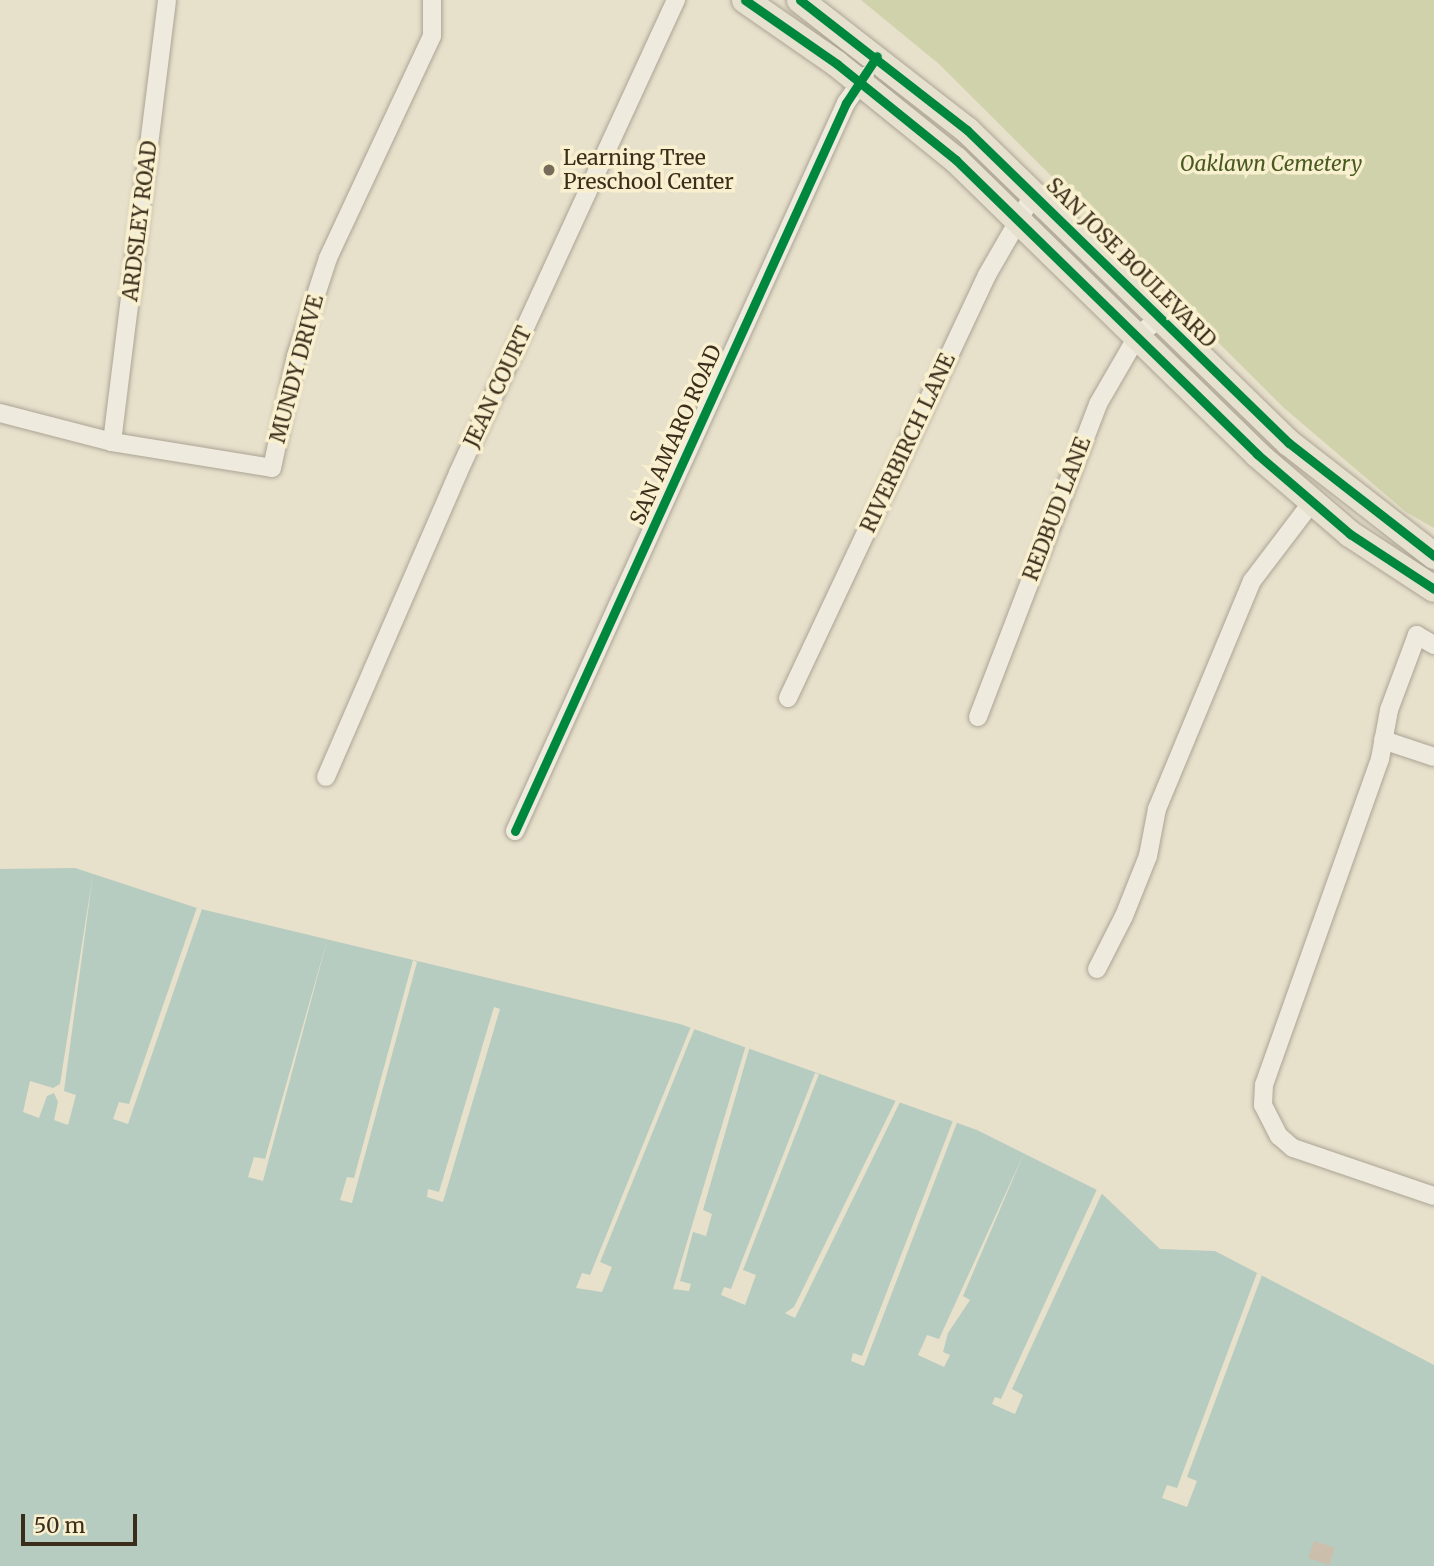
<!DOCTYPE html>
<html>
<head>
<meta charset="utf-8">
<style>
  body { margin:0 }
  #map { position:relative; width:1434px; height:1566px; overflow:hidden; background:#e7e0cb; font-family:Merriweather,serif }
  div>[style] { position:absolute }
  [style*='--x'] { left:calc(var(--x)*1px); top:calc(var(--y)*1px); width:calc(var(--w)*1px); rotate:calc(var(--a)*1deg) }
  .cemetery>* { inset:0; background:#d0d2ac }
  .water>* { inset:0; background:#b7ccc0 }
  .pier>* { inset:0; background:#e7e0cb }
  .building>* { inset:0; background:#cbbeab; transform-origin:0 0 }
  .roads { filter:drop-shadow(0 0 2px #aca495) drop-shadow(0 0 2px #aca495) }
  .street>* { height:18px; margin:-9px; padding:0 9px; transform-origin:9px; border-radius:9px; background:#eeeade }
  .primary>* { height:26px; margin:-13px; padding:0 13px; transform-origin:13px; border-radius:13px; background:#e6e0ce }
  .cycleway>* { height:9px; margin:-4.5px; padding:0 4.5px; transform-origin:4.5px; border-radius:4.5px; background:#00873e }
  .dots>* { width:19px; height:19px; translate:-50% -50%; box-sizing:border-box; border:4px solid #f9f0cf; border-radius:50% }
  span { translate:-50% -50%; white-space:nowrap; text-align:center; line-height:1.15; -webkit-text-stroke:7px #f9f0cf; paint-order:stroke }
  .poi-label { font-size:21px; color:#3b2d1b }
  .left { translate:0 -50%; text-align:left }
  .park-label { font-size:21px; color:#485a1f; font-style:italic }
  .street-label { font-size:21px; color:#3b2d1b }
  .scale { position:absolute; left:21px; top:1514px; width:116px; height:32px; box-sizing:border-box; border:4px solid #3b2d1b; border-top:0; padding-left:9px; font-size:21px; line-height:24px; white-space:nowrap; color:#3b2d1b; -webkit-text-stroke:5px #f9f0cf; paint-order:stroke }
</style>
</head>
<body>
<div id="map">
  <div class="cemetery">
    <i style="clip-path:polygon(861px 0,1434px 0,1434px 528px,1406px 512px,1284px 408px,939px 64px)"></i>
  </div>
  <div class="water">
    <i style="clip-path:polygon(75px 868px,197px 908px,680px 1024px,977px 1130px,1099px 1191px,1160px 1249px,1215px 1251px,1434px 1365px,1434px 1566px,0 1566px,0 869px)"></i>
  </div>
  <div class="pier">
    <i style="clip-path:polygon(93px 874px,64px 1091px,76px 1095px,68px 1125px,54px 1120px,58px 1102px,54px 1093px,47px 1096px,39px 1118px,23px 1112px,30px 1081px,53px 1088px,60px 1084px)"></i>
    <i style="clip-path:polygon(197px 907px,202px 909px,128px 1124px,113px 1119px,119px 1102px,129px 1104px)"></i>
    <i style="clip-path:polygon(328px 937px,263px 1181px,248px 1177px,254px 1157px,265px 1159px)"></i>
    <i style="clip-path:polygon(413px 960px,417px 962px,352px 1203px,340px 1200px,347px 1177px,354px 1178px)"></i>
    <i style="clip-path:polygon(494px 1007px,500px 1009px,443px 1202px,427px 1197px,428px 1189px,439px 1192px)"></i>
    <i style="clip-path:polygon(692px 1024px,696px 1025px,600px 1262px,612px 1267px,602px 1292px,576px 1288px,582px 1273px,590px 1275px)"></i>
    <i style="clip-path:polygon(746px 1045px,750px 1046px,703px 1210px,712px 1214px,706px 1236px,693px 1232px,680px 1281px,691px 1284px,689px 1291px,673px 1289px)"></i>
    <i style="clip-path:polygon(815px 1073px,819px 1074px,743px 1270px,756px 1275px,745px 1305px,721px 1295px,724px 1287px,731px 1289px)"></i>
    <i style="clip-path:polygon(896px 1100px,900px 1102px,795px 1318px,785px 1313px,794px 1307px)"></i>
    <i style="clip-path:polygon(954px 1118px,958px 1120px,864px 1366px,851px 1361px,853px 1353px,862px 1356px)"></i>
    <i style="clip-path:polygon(1025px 1151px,963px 1296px,970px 1300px,948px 1333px,943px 1352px,950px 1355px,944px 1367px,918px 1355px,927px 1335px,939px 1339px)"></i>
    <i style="clip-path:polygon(1098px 1187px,1103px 1191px,1012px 1389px,1023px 1395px,1015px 1414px,992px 1404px,995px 1397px,1001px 1399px)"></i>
    <i style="clip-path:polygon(1257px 1273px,1262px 1275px,1187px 1477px,1197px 1481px,1187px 1507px,1162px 1498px,1167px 1485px,1177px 1488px)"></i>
  </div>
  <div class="building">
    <i style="left:1314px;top:1541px;width:22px;height:18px;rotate:18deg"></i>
  </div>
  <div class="roads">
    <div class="street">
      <i style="--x:0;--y:413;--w:116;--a:14.5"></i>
      <i style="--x:112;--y:442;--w:162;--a:9.2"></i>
      <i style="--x:272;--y:468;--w:115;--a:-77.9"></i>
      <i style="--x:296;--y:356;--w:103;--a:-71.9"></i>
      <i style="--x:328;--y:258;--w:245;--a:-64.9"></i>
      <i style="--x:432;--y:36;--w:36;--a:-90"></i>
      <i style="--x:112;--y:442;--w:445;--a:-82.9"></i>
      <i style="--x:1434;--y:645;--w:20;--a:-150"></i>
      <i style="--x:1417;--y:635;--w:80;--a:110.5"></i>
      <i style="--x:1389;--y:710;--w:50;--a:100.4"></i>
      <i style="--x:1380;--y:759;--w:346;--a:109.6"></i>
      <i style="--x:1264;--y:1085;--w:20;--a:93"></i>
      <i style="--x:1263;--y:1105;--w:35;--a:63"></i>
      <i style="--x:1279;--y:1136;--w:18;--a:41"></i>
      <i style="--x:1293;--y:1148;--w:149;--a:18.8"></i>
      <i style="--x:788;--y:698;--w:467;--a:-64.8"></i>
      <i style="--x:987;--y:275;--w:96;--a:-60"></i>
      <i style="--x:978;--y:717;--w:335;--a:-69"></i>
      <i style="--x:1098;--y:404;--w:80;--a:-59.9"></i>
      <i style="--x:1138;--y:335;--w:30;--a:-37"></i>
      <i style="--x:1383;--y:740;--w:54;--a:18.4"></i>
      <i style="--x:326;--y:777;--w:331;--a:-66.5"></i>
      <i style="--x:458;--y:473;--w:521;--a:-65.26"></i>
      <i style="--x:515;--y:831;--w:800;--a:-65.55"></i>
      <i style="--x:846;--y:103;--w:33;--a:-55"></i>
      <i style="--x:1097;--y:969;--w:59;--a:-63"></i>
      <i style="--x:1124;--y:916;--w:65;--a:-68.2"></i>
      <i style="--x:1148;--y:856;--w:48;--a:-79.2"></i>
      <i style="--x:1157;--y:809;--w:247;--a:-67.4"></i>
      <i style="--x:1252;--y:581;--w:99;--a:-52.8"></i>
    </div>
    <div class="primary">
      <i style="--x:745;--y:0;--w:112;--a:34.8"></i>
      <i style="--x:837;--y:64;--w:153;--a:38.9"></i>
      <i style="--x:956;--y:160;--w:421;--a:44.3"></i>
      <i style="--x:1257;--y:454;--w:123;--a:40.7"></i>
      <i style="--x:1350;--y:534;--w:100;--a:33.2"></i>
      <i style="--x:800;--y:0;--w:212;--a:37.9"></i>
      <i style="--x:967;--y:130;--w:449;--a:44.2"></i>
      <i style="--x:1289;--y:443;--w:184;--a:37.9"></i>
    </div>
  </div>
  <div class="cycleway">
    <i style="--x:745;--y:0;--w:112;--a:34.8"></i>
    <i style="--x:837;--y:64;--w:153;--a:38.9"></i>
    <i style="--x:956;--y:160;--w:421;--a:44.3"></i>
    <i style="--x:1257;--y:454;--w:123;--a:40.7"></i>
    <i style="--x:1350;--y:534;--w:100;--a:33.2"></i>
    <i style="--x:800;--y:0;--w:212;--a:37.9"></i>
    <i style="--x:967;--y:130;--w:449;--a:44.2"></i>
    <i style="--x:1289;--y:443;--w:184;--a:37.9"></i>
    <i style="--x:515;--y:831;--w:800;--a:-65.55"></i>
    <i style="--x:846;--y:103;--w:56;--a:-56.6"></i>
  </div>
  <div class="dots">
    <i style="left:549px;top:170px;background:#776c59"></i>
  </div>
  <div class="poi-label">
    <span class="left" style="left:563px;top:170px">Learning Tree<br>Preschool Center</span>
  </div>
  <div class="park-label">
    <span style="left:1271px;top:164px">Oaklawn Cemetery</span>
  </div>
  <div class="street-label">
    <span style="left:140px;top:221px;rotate:-83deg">ARDSLEY ROAD</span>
    <span style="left:1131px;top:263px;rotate:45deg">SAN JOSE BOULEVARD</span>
    <span style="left:297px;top:369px;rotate:-75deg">MUNDY DRIVE</span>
    <span style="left:498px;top:387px;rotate:-65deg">JEAN COURT</span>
    <span style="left:676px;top:435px;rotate:-66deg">SAN AMARO ROAD</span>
    <span style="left:908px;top:443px;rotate:-65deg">RIVERBIRCH LANE</span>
    <span style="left:1057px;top:509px;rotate:-69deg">REDBUD LANE</span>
  </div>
  <div class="scale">50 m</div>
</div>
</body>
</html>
